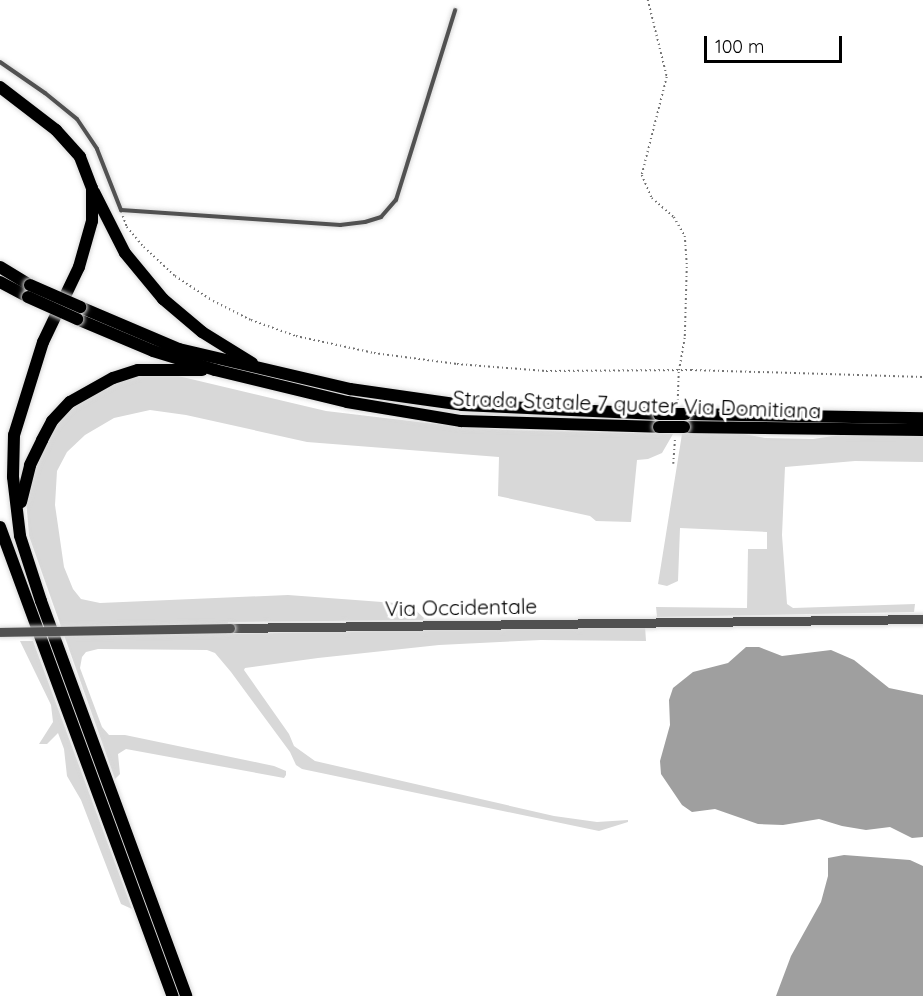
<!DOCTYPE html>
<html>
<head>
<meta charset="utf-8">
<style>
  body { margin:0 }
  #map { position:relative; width:923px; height:996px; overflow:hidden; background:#fff; font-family:Quicksand,sans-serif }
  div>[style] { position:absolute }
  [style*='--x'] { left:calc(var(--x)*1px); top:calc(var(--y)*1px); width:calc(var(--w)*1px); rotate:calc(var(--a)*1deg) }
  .green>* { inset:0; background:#d8d8d8 }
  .water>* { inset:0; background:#9f9f9f }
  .path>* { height:1.5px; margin-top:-0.75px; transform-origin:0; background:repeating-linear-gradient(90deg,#737373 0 1.5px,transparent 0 4.5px) }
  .roads { filter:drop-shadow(0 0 2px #dbdbdb) drop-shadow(0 0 2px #dbdbdb) }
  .service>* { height:4px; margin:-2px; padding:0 2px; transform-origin:2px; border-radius:2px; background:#515151 }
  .tertiary>* { height:9px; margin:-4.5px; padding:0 4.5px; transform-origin:4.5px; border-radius:4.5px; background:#515151 }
  .trunk>* { height:12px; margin:-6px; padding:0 6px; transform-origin:6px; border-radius:6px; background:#000 }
  .bridges { filter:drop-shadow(0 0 2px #dbdbdb) drop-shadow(0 0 2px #dbdbdb) }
  .tertiary-bridge>* { height:9px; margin:-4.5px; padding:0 4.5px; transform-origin:4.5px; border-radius:4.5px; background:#515151 }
  .trunk-bridge>* { height:12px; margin:-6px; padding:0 6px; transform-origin:6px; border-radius:6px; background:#000 }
  span { translate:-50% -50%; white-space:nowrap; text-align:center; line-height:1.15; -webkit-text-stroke:6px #fff; paint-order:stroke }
  .street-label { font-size:21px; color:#000 }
  .scale { position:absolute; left:704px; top:36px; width:138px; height:27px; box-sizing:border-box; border:3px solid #000; border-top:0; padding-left:8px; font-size:18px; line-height:21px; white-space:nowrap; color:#000; -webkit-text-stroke:4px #fff; paint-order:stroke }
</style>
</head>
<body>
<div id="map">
  <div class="green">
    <i style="clip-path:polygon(142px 375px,174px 375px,326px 411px,427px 423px,506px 430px,673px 434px,662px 453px,648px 459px,637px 460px,631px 522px,596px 521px,590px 516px,498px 496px,499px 457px,307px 442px,186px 415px,150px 410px,114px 418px,85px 435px,67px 452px,57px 471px,55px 505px,64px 567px,73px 589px,81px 599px,100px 603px,288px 595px,409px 604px,424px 618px,423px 620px,228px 622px,227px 634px,645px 626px,646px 641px,541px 640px,439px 645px,318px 658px,245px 668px,244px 670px,289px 734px,294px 746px,315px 761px,554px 816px,597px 822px,628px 820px,628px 822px,599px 831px,302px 769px,296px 765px,290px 752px,231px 672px,215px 653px,207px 650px,98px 649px,86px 652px,82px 657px,80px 668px,102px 727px,109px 735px,125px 735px,274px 766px,286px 771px,286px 775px,284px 778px,126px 749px,118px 754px,120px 774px,115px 779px,29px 536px,26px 499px,44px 437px,73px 404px,119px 379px)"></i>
    <i style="clip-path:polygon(738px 433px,765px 438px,813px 439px,846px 434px,923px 435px,923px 462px,855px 461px,785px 467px,782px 535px,787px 604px,793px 608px,915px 604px,914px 612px,657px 617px,656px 607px,747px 608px,748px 549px,767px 549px,767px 532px,680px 528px,678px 581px,667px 586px,658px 584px,682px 434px)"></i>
    <i style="clip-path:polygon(20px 641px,33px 641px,132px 909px,121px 904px,81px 800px,67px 776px,64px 749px,58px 733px,47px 744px,39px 744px,53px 722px,51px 705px)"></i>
  </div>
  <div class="water">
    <i style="clip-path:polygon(746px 647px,759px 647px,782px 656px,831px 650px,854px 660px,889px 688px,923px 695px,923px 837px,912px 838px,890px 827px,866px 830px,842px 826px,819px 819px,783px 825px,758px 824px,715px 809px,692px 812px,682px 805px,661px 774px,660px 761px,670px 725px,669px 700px,673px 688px,693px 672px,728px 663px)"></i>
    <i style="clip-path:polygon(844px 855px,910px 860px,923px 866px,923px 996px,776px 996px,791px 956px,821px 902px,828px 876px,828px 858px)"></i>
  </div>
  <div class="path">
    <i style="--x:648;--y:0;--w:79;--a:76.1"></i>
    <i style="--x:667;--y:77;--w:101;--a:104.3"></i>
    <i style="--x:642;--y:175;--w:25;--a:67"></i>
    <i style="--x:652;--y:198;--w:29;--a:41"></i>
    <i style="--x:674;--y:217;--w:22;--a:60"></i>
    <i style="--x:685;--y:236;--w:31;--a:86"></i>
    <i style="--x:687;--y:267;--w:71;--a:91.6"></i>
    <i style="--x:685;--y:338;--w:35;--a:100"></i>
    <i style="--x:679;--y:372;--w:31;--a:92"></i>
    <i style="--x:123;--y:216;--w:12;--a:70"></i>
    <i style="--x:127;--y:227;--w:26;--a:50"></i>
    <i style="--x:144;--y:247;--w:42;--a:43.1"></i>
    <i style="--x:175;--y:276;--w:45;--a:33.3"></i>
    <i style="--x:213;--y:301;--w:42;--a:26.6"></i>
    <i style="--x:251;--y:320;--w:48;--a:19.6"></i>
    <i style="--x:296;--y:336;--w:80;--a:12.3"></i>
    <i style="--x:374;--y:353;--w:84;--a:7.5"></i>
    <i style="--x:457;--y:364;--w:89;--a:4.5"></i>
    <i style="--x:546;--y:371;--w:145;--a:-0.4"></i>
    <i style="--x:691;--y:370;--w:232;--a:1.7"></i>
    <i style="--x:673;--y:464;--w:26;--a:-86"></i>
  </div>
  <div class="roads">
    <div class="service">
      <i style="--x:0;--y:62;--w:55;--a:34.6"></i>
      <i style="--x:45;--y:93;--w:41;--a:39.1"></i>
      <i style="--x:77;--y:119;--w:36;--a:56"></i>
      <i style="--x:97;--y:149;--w:66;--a:68.5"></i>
      <i style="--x:121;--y:210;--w:220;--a:3.9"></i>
      <i style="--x:340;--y:225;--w:25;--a:-7"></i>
      <i style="--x:365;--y:222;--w:17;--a:-17"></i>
      <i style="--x:381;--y:217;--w:23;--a:-49"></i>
      <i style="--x:396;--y:200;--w:199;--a:-72.7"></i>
    </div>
    <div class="tertiary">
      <i style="--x:230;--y:628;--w:693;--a:-0.74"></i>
    </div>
    <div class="trunk">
      <i style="--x:0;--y:87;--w:71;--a:37.5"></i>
      <i style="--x:56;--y:130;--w:36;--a:48"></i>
      <i style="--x:80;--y:157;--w:33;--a:69"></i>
      <i style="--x:92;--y:188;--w:33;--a:90"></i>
      <i style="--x:92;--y:221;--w:48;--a:105.8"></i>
      <i style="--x:79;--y:267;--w:83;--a:115.6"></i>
      <i style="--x:43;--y:342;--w:97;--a:107.3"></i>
      <i style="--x:14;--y:435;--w:42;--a:91.4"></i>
      <i style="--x:13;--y:477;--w:59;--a:83.2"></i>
      <i style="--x:20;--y:536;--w:68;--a:72.1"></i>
      <i style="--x:41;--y:601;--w:421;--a:69.8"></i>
      <i style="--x:94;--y:192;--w:68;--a:63.1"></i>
      <i style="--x:125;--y:253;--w:60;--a:50.4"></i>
      <i style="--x:163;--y:299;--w:51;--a:40.2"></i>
      <i style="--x:202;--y:332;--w:59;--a:31.8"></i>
      <i style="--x:0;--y:267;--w:35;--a:31"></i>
      <i style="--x:0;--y:282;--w:32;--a:28"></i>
      <i style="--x:80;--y:307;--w:108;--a:23"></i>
      <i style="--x:179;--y:349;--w:176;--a:13.2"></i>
      <i style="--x:350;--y:389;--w:113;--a:8.1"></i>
      <i style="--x:462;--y:405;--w:197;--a:2.6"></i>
      <i style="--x:77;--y:319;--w:82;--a:22.8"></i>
      <i style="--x:153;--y:351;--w:65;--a:17"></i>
      <i style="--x:215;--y:370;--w:136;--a:13.6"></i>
      <i style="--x:347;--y:402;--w:116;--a:9.5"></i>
      <i style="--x:461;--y:421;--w:198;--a:1.7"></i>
      <i style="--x:685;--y:414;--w:238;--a:1"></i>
      <i style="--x:684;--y:427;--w:239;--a:0.7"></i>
      <i style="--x:21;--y:502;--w:38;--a:-76"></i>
      <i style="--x:30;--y:465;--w:28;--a:-64"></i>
      <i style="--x:42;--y:440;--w:21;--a:-62"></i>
      <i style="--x:52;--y:421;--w:26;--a:-47"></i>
      <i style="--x:70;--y:402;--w:49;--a:-29.2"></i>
      <i style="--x:113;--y:378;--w:26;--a:-18"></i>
      <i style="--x:138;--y:370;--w:64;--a:0"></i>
      <i style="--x:0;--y:527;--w:500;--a:69.8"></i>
    </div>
  </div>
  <div class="bridges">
    <div class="tertiary-bridge">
      <i style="--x:0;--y:632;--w:230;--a:-1"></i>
    </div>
    <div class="trunk-bridge">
      <i style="--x:30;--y:285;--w:55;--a:23.7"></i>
      <i style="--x:28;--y:297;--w:54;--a:24.2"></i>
      <i style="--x:659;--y:414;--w:26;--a:0"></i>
      <i style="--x:659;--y:427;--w:25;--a:0"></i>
    </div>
  </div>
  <div class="street-label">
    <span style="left:637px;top:404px;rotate:2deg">Strada Statale 7 quater Via Domitiana</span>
    <span style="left:461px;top:607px;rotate:-1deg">Via Occidentale</span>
  </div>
  <div class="scale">100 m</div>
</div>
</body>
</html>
